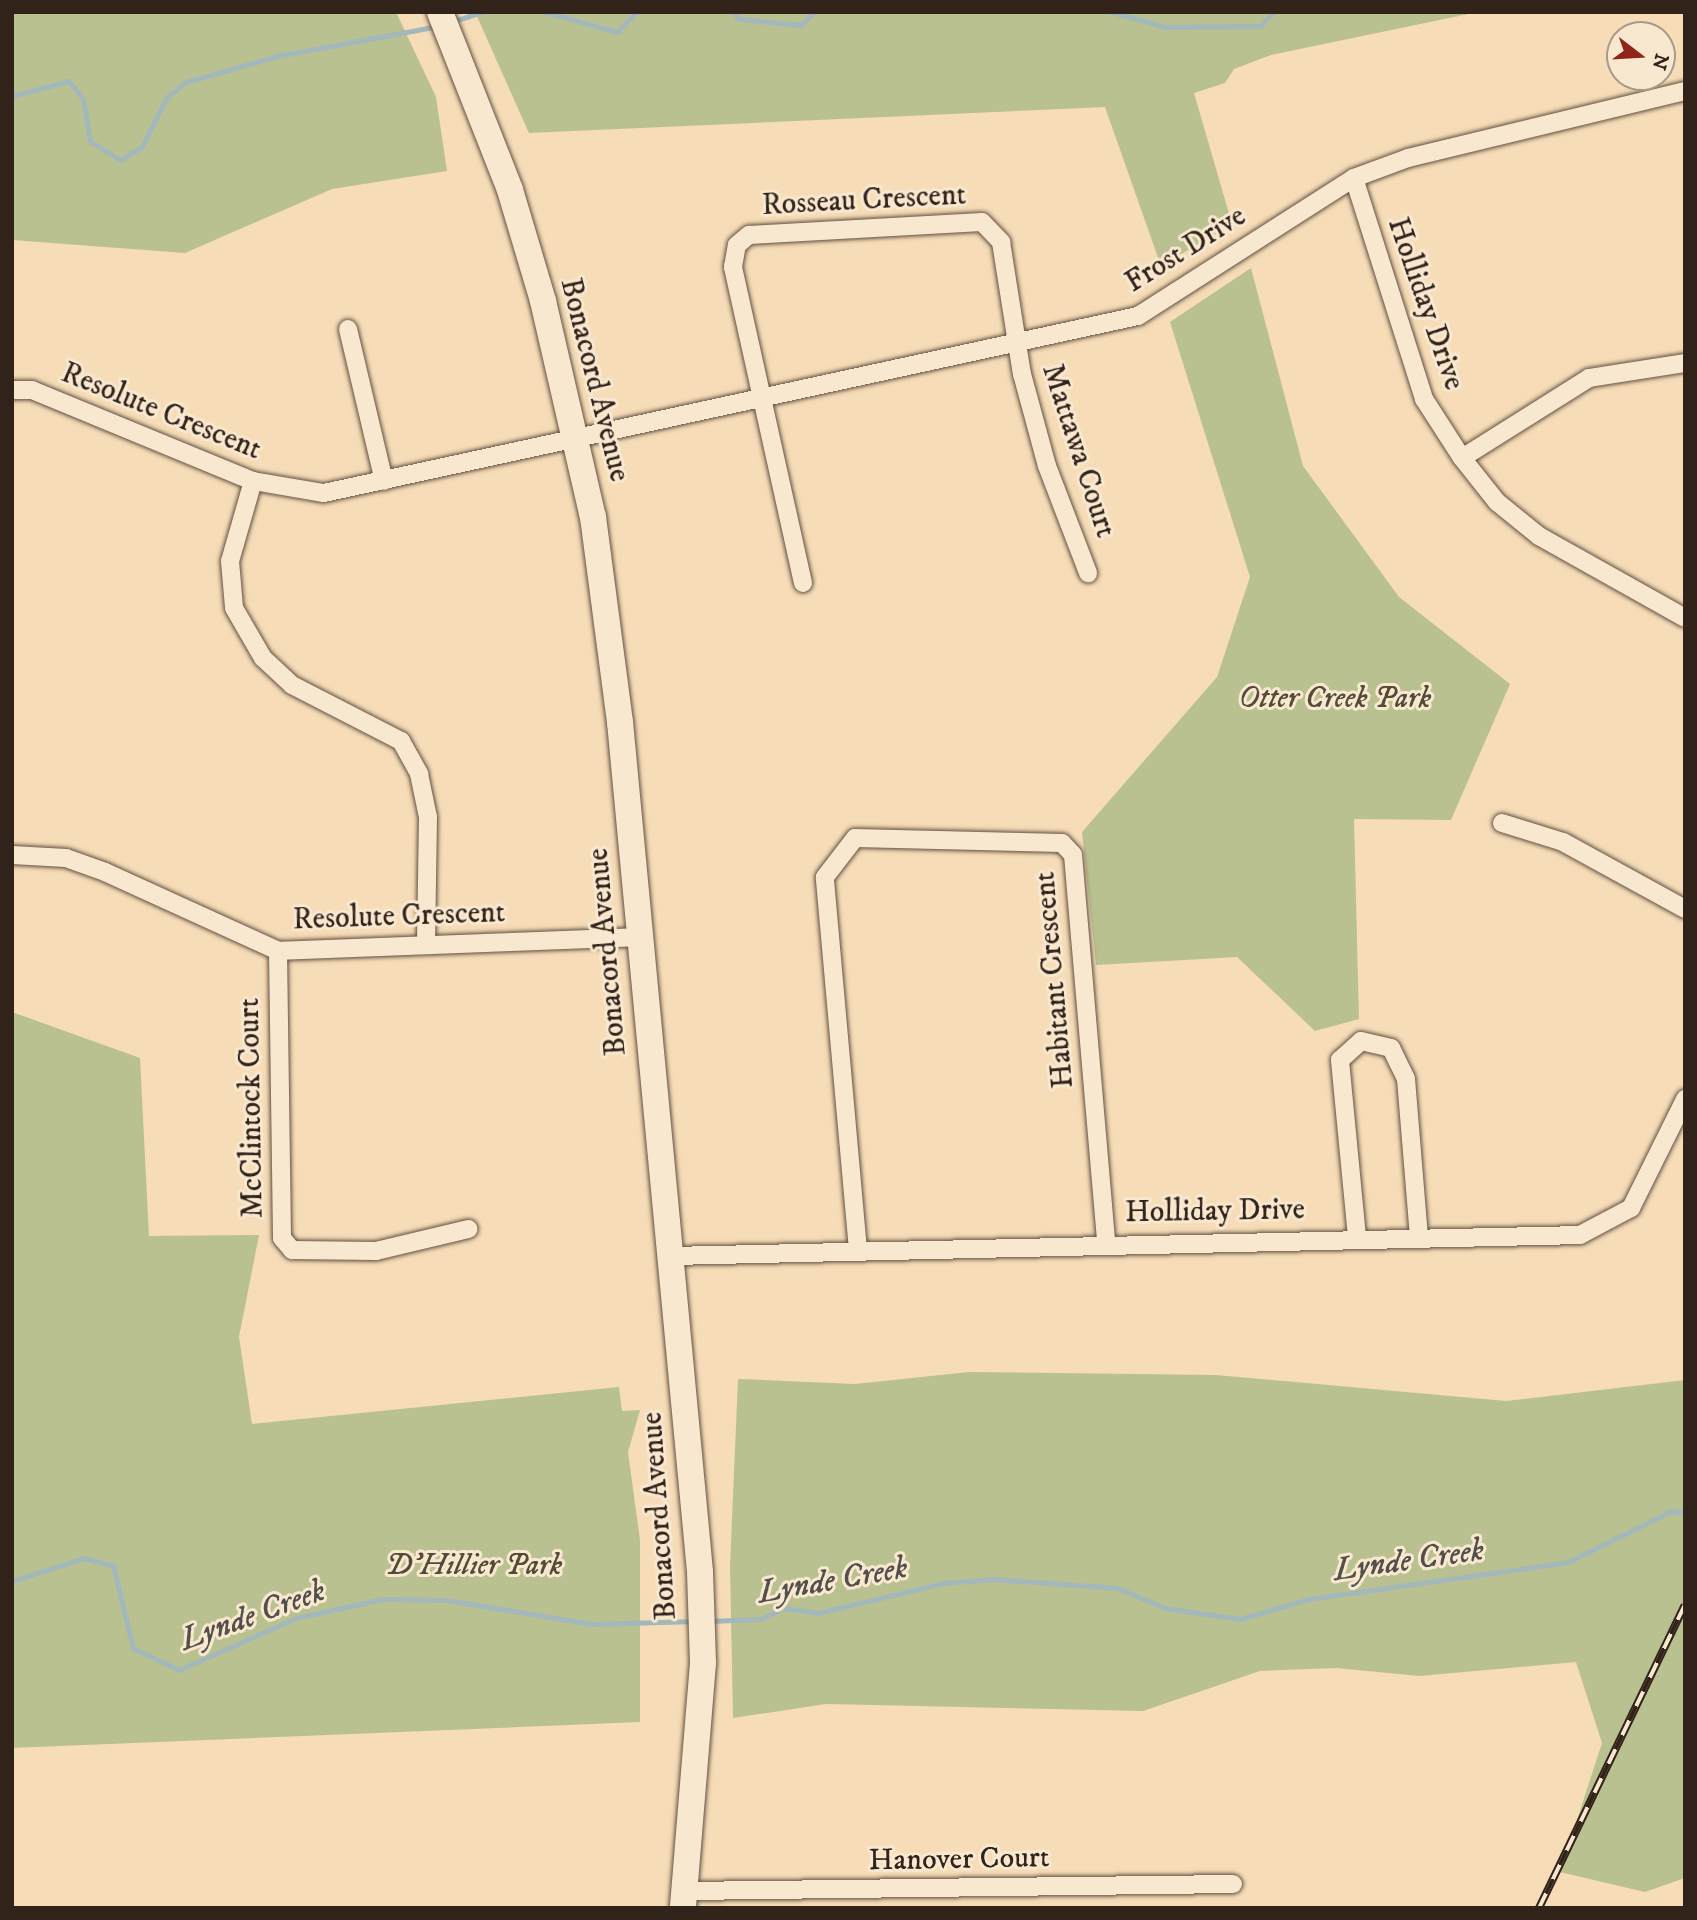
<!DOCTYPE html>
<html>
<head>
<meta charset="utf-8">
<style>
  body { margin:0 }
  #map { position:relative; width:1697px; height:1920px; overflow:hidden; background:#f6dcb7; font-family:"IM FELL DW Pica",serif }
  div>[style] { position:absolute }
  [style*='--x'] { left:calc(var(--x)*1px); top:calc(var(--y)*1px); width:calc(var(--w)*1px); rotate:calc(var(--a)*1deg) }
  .green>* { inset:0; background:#bac190 }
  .stream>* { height:5px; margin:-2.5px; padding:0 2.5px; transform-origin:2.5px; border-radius:2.5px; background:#a3b8ba }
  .roads { filter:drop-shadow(0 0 2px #625041) drop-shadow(0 0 2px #625041) }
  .street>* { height:18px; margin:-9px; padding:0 9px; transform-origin:9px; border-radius:9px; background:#f9e8d0 }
  .secondary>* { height:26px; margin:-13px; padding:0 13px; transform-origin:13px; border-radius:13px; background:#f9e8d0 }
  .rail>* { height:8px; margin-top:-4px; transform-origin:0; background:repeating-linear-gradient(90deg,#f9e8d0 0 16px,#31221a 0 32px); box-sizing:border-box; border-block:2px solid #31221a }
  span { translate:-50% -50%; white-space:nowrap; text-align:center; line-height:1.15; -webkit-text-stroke:6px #f9e8d0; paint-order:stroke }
  .street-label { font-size:30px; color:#31221a }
  .park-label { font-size:30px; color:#534a38; font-style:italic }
  .water-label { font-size:32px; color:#534f4a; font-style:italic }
  .frame { position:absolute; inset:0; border:14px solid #31221a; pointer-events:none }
  .north { position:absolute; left:1606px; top:21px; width:70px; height:70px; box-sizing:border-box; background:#f9e8d0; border:2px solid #a99987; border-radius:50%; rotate:107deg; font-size:19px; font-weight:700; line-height:28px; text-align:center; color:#31221a }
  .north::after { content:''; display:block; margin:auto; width:24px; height:32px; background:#8f2418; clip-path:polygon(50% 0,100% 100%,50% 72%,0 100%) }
</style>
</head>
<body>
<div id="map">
  <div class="green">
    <i style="clip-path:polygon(12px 12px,396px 12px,436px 97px,447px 171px,332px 189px,185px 253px,12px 240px)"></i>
    <i style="clip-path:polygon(475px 12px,1478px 12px,1271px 55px,1234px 69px,1225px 83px,1194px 93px,1232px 224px,1161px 266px,1105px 107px,529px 133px)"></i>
    <i style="clip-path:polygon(1251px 268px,1303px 466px,1399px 597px,1510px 684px,1451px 820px,1354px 819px,1359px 1019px,1315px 1031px,1237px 957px,1096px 965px,1082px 832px,1217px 677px,1250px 577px,1170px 322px)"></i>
    <i style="clip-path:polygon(12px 1012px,140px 1058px,149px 1236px,259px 1235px,239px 1337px,252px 1424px,619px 1387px,622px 1411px,640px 1410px,628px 1452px,640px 1540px,640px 1722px,12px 1748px)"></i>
    <i style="clip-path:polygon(969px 1372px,1216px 1375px,1506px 1401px,1685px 1380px,1685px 1878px,1645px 1892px,1560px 1872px,1602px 1743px,1576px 1662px,1419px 1676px,1336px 1668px,1260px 1671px,1143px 1711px,826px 1704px,733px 1718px,730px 1566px,738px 1379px,855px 1384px)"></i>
  </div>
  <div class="stream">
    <i style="--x:545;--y:12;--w:75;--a:15.5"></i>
    <i style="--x:617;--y:32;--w:28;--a:-46"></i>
    <i style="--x:733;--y:12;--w:9;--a:49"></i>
    <i style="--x:739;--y:19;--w:62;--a:5.5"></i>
    <i style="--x:801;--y:25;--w:18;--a:-45"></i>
    <i style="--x:1111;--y:12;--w:56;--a:15.5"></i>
    <i style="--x:1165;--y:27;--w:95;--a:-0.6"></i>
    <i style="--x:1260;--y:26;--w:19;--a:-47"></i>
    <i style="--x:451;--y:22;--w:32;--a:-18"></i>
    <i style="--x:12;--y:96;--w:59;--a:-14.7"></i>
    <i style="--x:69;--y:81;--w:23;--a:52"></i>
    <i style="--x:83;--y:99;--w:43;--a:80.5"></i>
    <i style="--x:90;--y:141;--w:36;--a:32"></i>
    <i style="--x:120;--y:160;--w:26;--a:-31"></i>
    <i style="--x:142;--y:147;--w:55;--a:-63.9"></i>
    <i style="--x:166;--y:98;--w:26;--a:-39"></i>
    <i style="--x:186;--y:82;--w:96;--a:-15.8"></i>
    <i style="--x:278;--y:56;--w:163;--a:-10.6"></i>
    <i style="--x:12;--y:1581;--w:76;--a:-17.7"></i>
    <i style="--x:84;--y:1558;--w:30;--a:15"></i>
    <i style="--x:113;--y:1566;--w:84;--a:76.3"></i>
    <i style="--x:133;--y:1648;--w:51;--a:25.6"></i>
    <i style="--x:179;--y:1670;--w:128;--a:-24"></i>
    <i style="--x:296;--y:1618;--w:89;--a:-12.3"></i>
    <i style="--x:383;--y:1599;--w:63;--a:0.9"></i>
    <i style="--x:446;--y:1600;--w:148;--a:9.3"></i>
    <i style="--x:592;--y:1624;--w:104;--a:-1.7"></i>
    <i style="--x:709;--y:1621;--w:52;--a:-2.2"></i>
    <i style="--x:761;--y:1619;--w:25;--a:-26"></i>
    <i style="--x:784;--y:1608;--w:34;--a:8"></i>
    <i style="--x:818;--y:1613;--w:130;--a:-13.4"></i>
    <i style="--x:944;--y:1583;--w:50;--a:-4.6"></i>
    <i style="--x:994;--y:1579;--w:123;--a:4.2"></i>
    <i style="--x:1117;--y:1588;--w:52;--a:22.6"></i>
    <i style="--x:1165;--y:1608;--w:76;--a:8.3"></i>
    <i style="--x:1240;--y:1619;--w:72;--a:-16.2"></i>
    <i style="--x:1309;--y:1599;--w:262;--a:-8.1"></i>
    <i style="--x:1568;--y:1562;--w:115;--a:-26.3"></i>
    <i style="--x:1671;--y:1511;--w:14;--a:8"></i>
  </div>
  <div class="roads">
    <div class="street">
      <i style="--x:1354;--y:178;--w:232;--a:72.4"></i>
      <i style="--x:1424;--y:399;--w:70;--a:57.2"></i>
      <i style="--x:1462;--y:458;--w:56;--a:51.5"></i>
      <i style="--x:1497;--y:502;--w:54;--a:39"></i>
      <i style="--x:1539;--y:536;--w:167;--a:29.3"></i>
      <i style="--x:348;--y:329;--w:156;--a:76.7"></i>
      <i style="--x:12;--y:390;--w:20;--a:0"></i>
      <i style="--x:32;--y:390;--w:239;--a:22.4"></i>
      <i style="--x:253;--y:481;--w:72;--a:9.6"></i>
      <i style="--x:324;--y:493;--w:833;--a:-12.27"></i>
      <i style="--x:1138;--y:316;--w:256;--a:-32.6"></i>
      <i style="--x:1354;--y:178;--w:58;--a:-20.3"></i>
      <i style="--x:1408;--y:158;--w:285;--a:-13.6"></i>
      <i style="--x:1462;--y:458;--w:150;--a:-32.2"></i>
      <i style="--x:1589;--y:378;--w:97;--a:-8.9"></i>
      <i style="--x:253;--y:481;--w:83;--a:106"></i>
      <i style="--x:230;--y:561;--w:47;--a:85.1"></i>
      <i style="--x:234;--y:608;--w:58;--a:59.9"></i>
      <i style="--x:263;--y:658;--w:40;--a:43"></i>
      <i style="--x:292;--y:685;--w:123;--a:27.2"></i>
      <i style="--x:401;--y:741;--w:38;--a:61"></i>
      <i style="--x:419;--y:774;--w:44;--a:78.2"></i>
      <i style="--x:428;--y:817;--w:125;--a:90.9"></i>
      <i style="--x:803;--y:583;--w:324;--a:-102.5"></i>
      <i style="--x:733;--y:267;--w:22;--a:-80"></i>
      <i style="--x:737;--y:245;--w:16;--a:-40"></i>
      <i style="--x:749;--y:235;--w:233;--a:-3.2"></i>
      <i style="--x:982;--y:222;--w:28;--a:46"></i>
      <i style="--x:1001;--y:242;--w:134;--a:81"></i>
      <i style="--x:1022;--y:374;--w:95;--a:74.8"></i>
      <i style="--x:1047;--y:466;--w:115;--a:69"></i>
      <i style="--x:1502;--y:823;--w:64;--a:17.3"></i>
      <i style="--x:1563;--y:842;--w:139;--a:28.8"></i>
      <i style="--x:12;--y:855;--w:54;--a:3.2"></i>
      <i style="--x:66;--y:858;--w:41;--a:19.7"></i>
      <i style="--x:105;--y:872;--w:190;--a:24.5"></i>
      <i style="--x:278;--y:951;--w:362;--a:-2.2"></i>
      <i style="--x:278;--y:951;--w:287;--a:89.2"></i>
      <i style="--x:282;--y:1238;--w:16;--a:50"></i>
      <i style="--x:292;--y:1250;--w:84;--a:0.7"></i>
      <i style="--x:376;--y:1251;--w:95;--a:-13.4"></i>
      <i style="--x:1357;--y:1237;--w:178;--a:-95.5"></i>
      <i style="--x:1340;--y:1060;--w:28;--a:-42"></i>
      <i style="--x:1361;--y:1041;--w:31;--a:13"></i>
      <i style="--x:1391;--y:1048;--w:34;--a:64"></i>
      <i style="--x:1406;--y:1079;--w:158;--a:85.3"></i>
      <i style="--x:858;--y:1250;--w:374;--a:-95.1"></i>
      <i style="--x:825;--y:877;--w:49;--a:-52.4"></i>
      <i style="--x:855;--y:838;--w:207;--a:1.4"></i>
      <i style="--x:1062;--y:843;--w:16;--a:47"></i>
      <i style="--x:1073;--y:855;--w:389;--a:85.1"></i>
      <i style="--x:671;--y:1256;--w:909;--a:-1.32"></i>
      <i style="--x:1580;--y:1235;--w:58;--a:-27.9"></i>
      <i style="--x:1631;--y:1208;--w:122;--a:-63.6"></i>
      <i style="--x:685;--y:1891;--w:548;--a:-0.73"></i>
    </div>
    <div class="secondary">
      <i style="--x:440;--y:12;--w:191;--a:68.5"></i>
      <i style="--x:510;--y:190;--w:116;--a:73.4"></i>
      <i style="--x:543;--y:301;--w:222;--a:77"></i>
      <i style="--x:593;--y:517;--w:207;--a:82.5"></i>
      <i style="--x:620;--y:722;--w:854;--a:84.62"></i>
      <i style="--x:700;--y:1572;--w:91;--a:88.1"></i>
      <i style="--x:703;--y:1663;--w:246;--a:94.7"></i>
    </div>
  </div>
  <div class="rail">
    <i style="--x:1539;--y:1908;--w:336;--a:-64.3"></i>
  </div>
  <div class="street-label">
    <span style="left:864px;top:201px;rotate:-3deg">Rosseau Crescent</span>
    <span style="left:1186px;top:250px;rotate:-32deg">Frost Drive</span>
    <span style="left:1425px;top:304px;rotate:71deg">Holliday Drive</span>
    <span style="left:594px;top:380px;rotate:76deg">Bonacord Avenue</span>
    <span style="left:161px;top:412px;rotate:22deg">Resolute Crescent</span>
    <span style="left:1078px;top:451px;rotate:72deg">Mattawa Court</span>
    <span style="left:399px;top:917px;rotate:-2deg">Resolute Crescent</span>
    <span style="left:608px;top:952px;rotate:-95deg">Bonacord Avenue</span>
    <span style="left:1055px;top:980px;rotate:-95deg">Habitant Crescent</span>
    <span style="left:252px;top:1108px;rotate:-91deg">McClintock Court</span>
    <span style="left:1215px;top:1212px;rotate:-1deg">Holliday Drive</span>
    <span style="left:660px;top:1516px;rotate:-94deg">Bonacord Avenue</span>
    <span style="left:959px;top:1860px;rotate:-1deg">Hanover Court</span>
  </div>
  <div class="park-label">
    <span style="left:1335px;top:699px">Otter Creek Park</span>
    <span style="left:474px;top:1566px">D'Hillier Park</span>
  </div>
  <div class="water-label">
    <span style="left:1409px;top:1561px;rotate:-8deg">Lynde Creek</span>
    <span style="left:833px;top:1581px;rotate:-10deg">Lynde Creek</span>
    <span style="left:253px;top:1616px;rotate:-20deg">Lynde Creek</span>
  </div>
  <div class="frame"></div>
  <div class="north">N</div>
</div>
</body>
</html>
